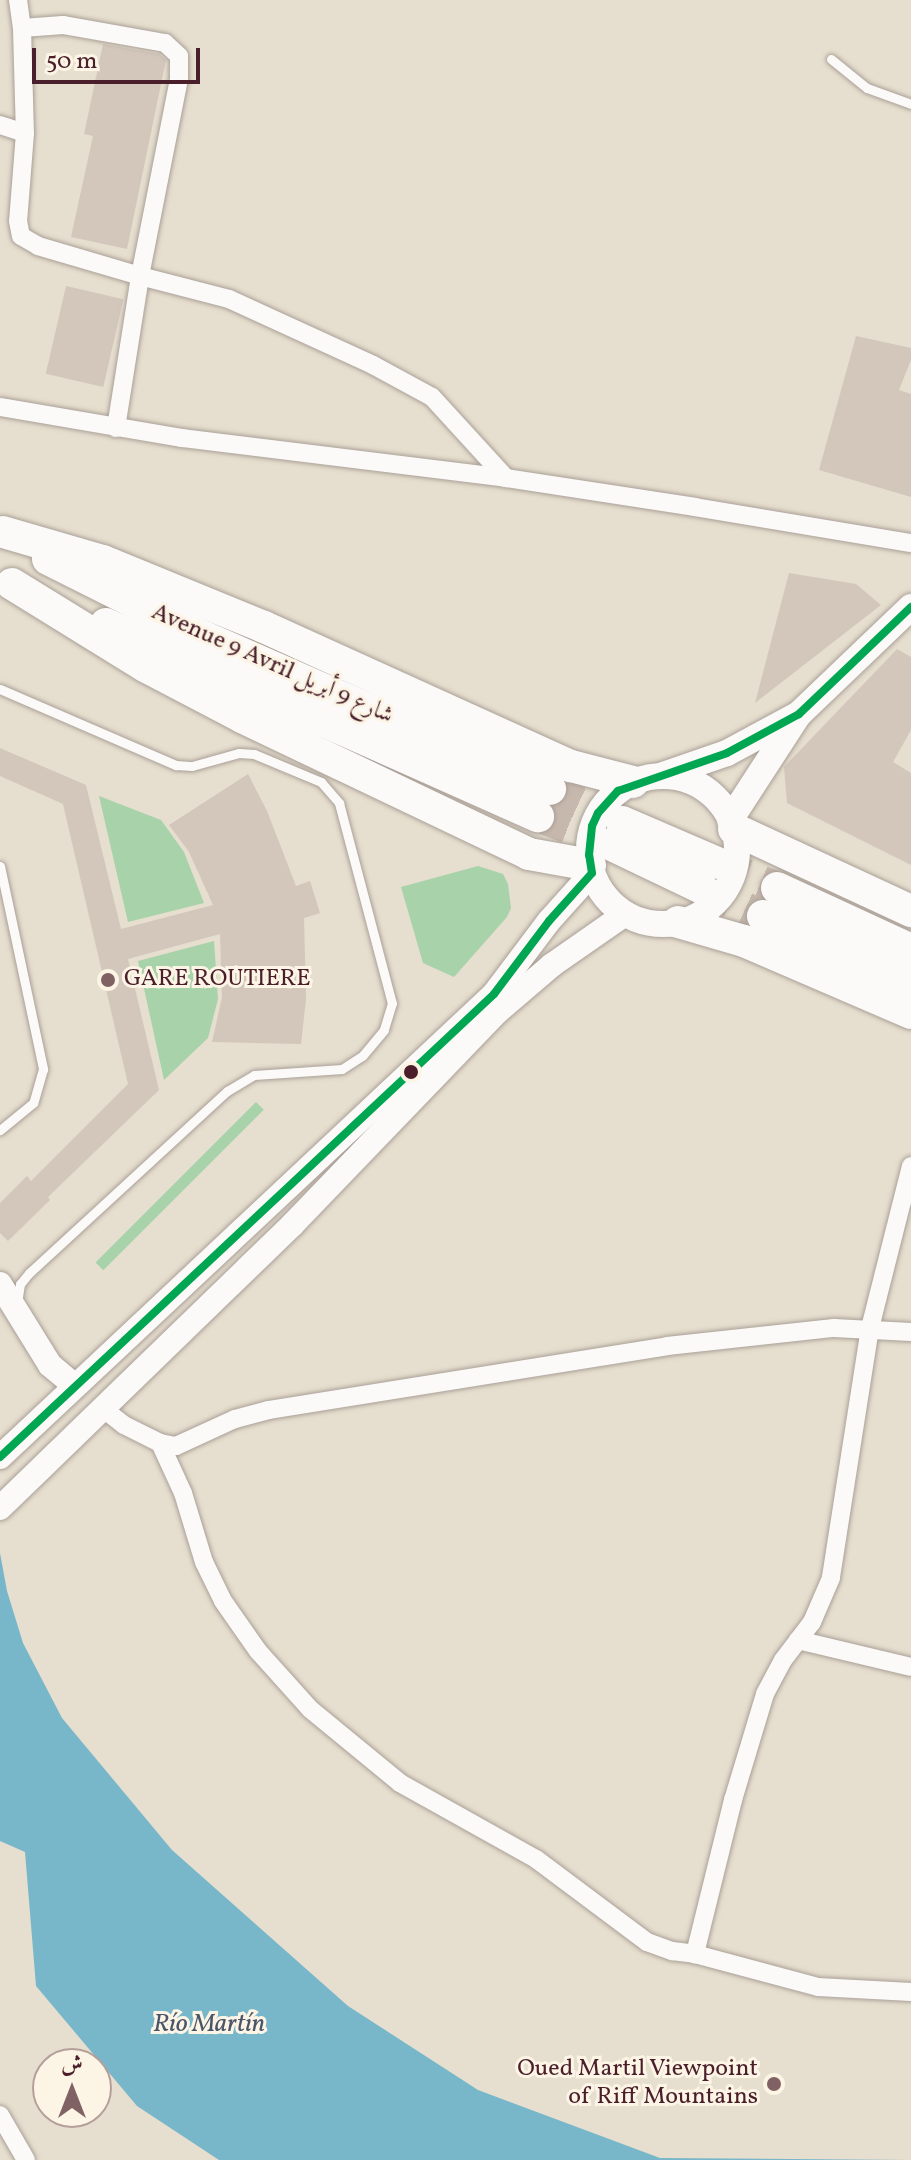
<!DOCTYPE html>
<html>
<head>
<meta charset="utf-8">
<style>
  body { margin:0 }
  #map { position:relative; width:911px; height:2160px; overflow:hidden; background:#e6dece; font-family:Vollkorn,Amiri,serif }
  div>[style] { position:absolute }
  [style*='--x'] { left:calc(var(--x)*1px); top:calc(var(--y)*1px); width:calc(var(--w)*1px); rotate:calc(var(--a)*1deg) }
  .green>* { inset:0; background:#a8d2aa; transform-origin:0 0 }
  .water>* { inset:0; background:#78b7ca }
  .building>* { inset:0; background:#d3c7bb; transform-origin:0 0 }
  .trunk-tunnel>* { height:32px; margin-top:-16px; transform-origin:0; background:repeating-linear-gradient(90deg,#c7b8ad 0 32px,transparent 0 48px) }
  .roads { filter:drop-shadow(0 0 2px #aaa098) drop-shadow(0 0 2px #aaa098) }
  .service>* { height:9px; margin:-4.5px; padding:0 4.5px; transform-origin:4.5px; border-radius:4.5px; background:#fbfaf8 }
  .minor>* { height:18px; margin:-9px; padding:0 9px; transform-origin:9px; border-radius:9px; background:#fbfaf8 }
  .tertiary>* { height:24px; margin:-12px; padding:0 12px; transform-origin:12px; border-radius:12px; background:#fbfaf8 }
  .secondary>* { height:26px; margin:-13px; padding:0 13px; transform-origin:13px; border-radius:13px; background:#fbfaf8 }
  .secondary>.ring { margin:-13px; padding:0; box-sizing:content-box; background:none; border:26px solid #fbfaf8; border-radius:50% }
  .trunk>* { height:32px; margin:-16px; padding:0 16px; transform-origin:16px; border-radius:16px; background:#fbfaf8 }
  .bus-1>* { height:8px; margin:-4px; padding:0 4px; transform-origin:4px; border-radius:4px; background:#00a651 }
  .dots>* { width:22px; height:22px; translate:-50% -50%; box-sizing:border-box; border:4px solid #fcf5e5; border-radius:50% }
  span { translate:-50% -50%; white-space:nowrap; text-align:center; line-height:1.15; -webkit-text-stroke:6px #fcf5e5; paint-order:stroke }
  .street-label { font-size:24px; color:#4a1f2b }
  .poi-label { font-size:24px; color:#4a1f2b }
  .left { translate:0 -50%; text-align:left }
  .right { translate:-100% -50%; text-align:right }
  .water-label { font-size:26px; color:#4a556a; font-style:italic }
  .north { position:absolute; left:32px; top:2048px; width:80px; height:80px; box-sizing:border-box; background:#fcf5e5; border:2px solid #b59f9b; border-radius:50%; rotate:0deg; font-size:22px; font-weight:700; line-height:32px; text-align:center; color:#4a1f2b }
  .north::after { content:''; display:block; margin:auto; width:28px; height:36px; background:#816264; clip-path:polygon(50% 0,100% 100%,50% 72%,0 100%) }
  .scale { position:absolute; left:32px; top:48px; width:168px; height:36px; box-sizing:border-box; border:4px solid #4a1f2b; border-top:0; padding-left:10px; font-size:24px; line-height:28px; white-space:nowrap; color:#4a1f2b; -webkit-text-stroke:6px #fcf5e5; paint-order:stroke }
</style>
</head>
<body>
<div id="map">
  <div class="green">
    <i style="clip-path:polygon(99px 796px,161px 820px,184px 852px,204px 903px,128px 922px)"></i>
    <i style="clip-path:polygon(478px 866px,503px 874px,508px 884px,511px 908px,507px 917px,454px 977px,423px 963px,401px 887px)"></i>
    <i style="clip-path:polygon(214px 941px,218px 999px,208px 1038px,164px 1080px,138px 961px)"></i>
    <i style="left:256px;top:1102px;width:11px;height:227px;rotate:45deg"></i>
  </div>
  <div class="water">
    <i style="clip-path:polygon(0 1553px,7px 1591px,23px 1643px,62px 1718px,172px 1850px,348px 2006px,478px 2090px,660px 2158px,911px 2160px,219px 2160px,137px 2106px,36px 1986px,25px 1852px,0 1841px)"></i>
  </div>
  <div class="building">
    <i style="clip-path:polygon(103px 44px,159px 54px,166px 60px,127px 249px,71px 237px,93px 136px,84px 134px)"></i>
    <i style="left:66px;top:286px;width:59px;height:90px;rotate:13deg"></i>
    <i style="clip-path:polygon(856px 336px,911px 348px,911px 360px,899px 390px,911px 394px,911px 497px,819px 470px)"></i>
    <i style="clip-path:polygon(789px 573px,856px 584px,881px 605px,755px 703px)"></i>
    <i style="clip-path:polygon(897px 649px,911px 657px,911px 730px,893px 762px,911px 773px,911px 865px,787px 803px,784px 767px)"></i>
    <i style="clip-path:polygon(0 748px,86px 785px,121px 929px,213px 905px,189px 852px,169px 825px,248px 774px,267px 811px,296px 886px,310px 881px,320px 913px,304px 918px,306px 999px,301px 1044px,212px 1042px,222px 997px,220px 934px,128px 959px,159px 1090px,48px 1197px,50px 1200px,8px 1241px,0 1233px,0 1203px,27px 1176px,31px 1181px,128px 1084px,63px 804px,0 776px)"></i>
  </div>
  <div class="trunk-tunnel">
    <i style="--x:550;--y:789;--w:79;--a:24.6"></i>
    <i style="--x:538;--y:816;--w:77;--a:21.3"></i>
    <i style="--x:717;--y:863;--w:65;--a:22.6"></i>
    <i style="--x:702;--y:888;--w:67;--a:24.7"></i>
  </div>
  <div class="roads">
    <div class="service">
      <i style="--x:831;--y:59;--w:46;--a:38.9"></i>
      <i style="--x:867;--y:88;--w:47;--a:20"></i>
      <i style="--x:0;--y:689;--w:192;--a:23.4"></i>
      <i style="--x:176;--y:765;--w:16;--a:4"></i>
      <i style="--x:192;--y:766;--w:49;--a:-15.5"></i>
      <i style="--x:239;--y:753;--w:15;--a:4"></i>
      <i style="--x:254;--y:754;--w:73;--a:22.7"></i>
      <i style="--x:321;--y:782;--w:28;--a:49"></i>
      <i style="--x:339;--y:803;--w:207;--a:75.2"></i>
      <i style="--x:392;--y:1003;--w:28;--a:107"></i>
      <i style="--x:384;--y:1030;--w:34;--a:130"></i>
      <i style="--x:362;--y:1056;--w:24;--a:147"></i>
      <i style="--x:342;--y:1069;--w:88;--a:176.1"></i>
      <i style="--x:254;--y:1075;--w:31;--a:149"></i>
      <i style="--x:227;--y:1091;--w:269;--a:137.4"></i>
      <i style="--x:29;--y:1273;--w:14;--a:129"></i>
      <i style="--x:20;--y:1284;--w:18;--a:99"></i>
      <i style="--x:0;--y:866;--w:208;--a:78"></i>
      <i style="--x:43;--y:1069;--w:35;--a:106"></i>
      <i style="--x:33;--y:1103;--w:43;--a:140.7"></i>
    </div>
    <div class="minor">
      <i style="--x:18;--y:0;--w:28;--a:82"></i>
      <i style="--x:0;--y:125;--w:26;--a:18"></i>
      <i style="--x:0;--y:407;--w:185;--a:9.7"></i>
      <i style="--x:182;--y:438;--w:326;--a:7"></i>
      <i style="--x:506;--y:478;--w:191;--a:8.7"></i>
      <i style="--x:695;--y:507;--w:219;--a:9.5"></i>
      <i style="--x:116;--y:428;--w:154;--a:-81"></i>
      <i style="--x:140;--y:276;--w:201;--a:-78.8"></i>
      <i style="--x:179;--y:79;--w:23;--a:-90"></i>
      <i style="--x:179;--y:56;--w:19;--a:-137"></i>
      <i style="--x:165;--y:43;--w:104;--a:-170"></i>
      <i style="--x:63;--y:25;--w:41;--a:175.8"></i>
      <i style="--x:22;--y:28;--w:105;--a:88.4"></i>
      <i style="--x:25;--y:133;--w:88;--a:94.5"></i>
      <i style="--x:18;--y:221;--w:15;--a:79"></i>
      <i style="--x:21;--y:236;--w:20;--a:30"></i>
      <i style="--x:38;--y:246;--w:106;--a:16.4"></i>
      <i style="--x:140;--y:276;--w:92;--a:14.5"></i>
      <i style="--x:229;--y:299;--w:158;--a:24.6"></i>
      <i style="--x:373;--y:365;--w:67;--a:28.5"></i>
      <i style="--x:432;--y:397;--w:110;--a:47.6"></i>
      <i style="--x:911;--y:1166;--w:167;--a:104.2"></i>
      <i style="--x:870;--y:1328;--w:253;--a:98.9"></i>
      <i style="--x:831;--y:1578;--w:48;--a:113.4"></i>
      <i style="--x:812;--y:1622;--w:48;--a:127.3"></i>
      <i style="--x:783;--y:1660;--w:38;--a:118"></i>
      <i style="--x:765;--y:1694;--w:111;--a:106.8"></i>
      <i style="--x:733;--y:1800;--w:159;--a:103.9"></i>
      <i style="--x:695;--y:1954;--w:127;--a:15"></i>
      <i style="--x:818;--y:1987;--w:93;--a:3.1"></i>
      <i style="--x:101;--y:1407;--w:29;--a:38"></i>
      <i style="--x:124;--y:1425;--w:40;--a:26.6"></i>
      <i style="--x:160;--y:1443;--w:16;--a:11"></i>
      <i style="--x:176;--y:1446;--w:65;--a:-24.6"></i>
      <i style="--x:235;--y:1419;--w:35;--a:-15"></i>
      <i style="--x:269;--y:1410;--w:403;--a:-9.1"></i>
      <i style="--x:667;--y:1346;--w:168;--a:-6.2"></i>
      <i style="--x:834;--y:1328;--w:77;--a:3"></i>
      <i style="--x:160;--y:1443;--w:55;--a:65.3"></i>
      <i style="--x:183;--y:1493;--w:72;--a:73.1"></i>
      <i style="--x:204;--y:1562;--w:43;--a:64"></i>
      <i style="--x:223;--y:1601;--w:61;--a:55"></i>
      <i style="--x:258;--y:1651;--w:78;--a:48.1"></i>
      <i style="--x:310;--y:1709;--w:117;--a:39.4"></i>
      <i style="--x:400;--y:1783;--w:156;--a:29.2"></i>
      <i style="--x:536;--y:1859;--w:139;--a:36.8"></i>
      <i style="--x:647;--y:1942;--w:27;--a:20"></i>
      <i style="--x:672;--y:1951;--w:23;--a:7"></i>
      <i style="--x:798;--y:1640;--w:116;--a:13.4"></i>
      <i style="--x:0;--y:2115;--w:52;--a:60"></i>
    </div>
    <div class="tertiary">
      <i style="--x:0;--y:1284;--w:95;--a:58.3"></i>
      <i style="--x:50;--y:1365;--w:31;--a:40"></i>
      <i style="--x:0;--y:1457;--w:677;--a:-43.14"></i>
      <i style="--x:494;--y:994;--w:91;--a:-53"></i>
      <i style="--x:549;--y:921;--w:64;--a:-48.1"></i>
      <i style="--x:0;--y:1508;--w:408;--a:-44.1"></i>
      <i style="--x:293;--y:1224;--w:293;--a:-46.1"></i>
      <i style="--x:496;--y:1013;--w:74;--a:-40.6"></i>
      <i style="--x:552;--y:965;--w:89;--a:-34.9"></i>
    </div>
    <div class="secondary">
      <i style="--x:663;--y:775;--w:68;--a:-19"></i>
      <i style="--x:727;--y:753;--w:82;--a:-28.4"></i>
      <i style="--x:799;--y:714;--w:155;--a:-43.7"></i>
      <i class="ring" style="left:589px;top:776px;width:122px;height:122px"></i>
      <i style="--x:730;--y:820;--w:123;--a:-57"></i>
    </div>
    <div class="trunk">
      <i style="--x:3;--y:532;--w:104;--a:16.2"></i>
      <i style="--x:103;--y:561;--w:174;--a:22.3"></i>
      <i style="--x:264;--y:627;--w:337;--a:24.4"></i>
      <i style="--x:571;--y:766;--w:64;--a:14.5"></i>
      <i style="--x:48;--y:559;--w:174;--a:26.6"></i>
      <i style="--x:204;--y:637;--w:378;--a:23.7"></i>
      <i style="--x:12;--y:584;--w:156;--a:31.7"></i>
      <i style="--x:145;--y:666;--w:110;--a:27.7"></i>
      <i style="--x:242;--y:717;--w:318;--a:25.5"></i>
      <i style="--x:529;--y:854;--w:62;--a:10.2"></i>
      <i style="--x:106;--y:624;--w:473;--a:24"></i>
      <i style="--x:622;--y:822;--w:103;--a:23.3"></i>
      <i style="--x:734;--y:829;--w:195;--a:24.9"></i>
      <i style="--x:610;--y:844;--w:102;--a:25.6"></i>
      <i style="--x:777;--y:888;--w:148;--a:24.8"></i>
      <i style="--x:763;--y:916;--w:162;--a:24.4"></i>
      <i style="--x:678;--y:922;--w:69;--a:16.1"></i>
      <i style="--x:744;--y:941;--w:182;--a:23.3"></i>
    </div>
  </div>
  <div class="bus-1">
    <i style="--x:0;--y:1457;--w:677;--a:-43.14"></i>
    <i style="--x:494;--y:994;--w:91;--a:-53"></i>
    <i style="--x:549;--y:921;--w:64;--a:-48.1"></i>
    <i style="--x:592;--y:873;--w:18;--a:-99"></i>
    <i style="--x:589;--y:855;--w:29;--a:-84"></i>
    <i style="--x:592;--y:826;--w:14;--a:-65"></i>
    <i style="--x:598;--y:813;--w:30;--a:-48"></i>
    <i style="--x:618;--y:791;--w:115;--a:-19.2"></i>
    <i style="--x:727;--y:753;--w:82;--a:-28.4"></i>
    <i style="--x:799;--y:714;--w:155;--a:-43.7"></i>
  </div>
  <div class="dots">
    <i style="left:108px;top:980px;background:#816264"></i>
    <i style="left:411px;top:1072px;background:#4a1f2b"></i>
    <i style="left:774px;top:2084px;background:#816264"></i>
  </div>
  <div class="street-label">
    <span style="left:272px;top:665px;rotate:24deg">Avenue 9 Avril شارع 9 أبريل</span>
  </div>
  <div class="poi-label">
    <span class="left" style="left:124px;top:980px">GARE ROUTIERE</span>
    <span class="right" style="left:758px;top:2084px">Oued Martil Viewpoint<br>of Riff Mountains</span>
  </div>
  <div class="water-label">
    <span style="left:209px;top:2025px">Río Martín</span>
  </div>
  <div class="north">ش</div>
  <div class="scale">50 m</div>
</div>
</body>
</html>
